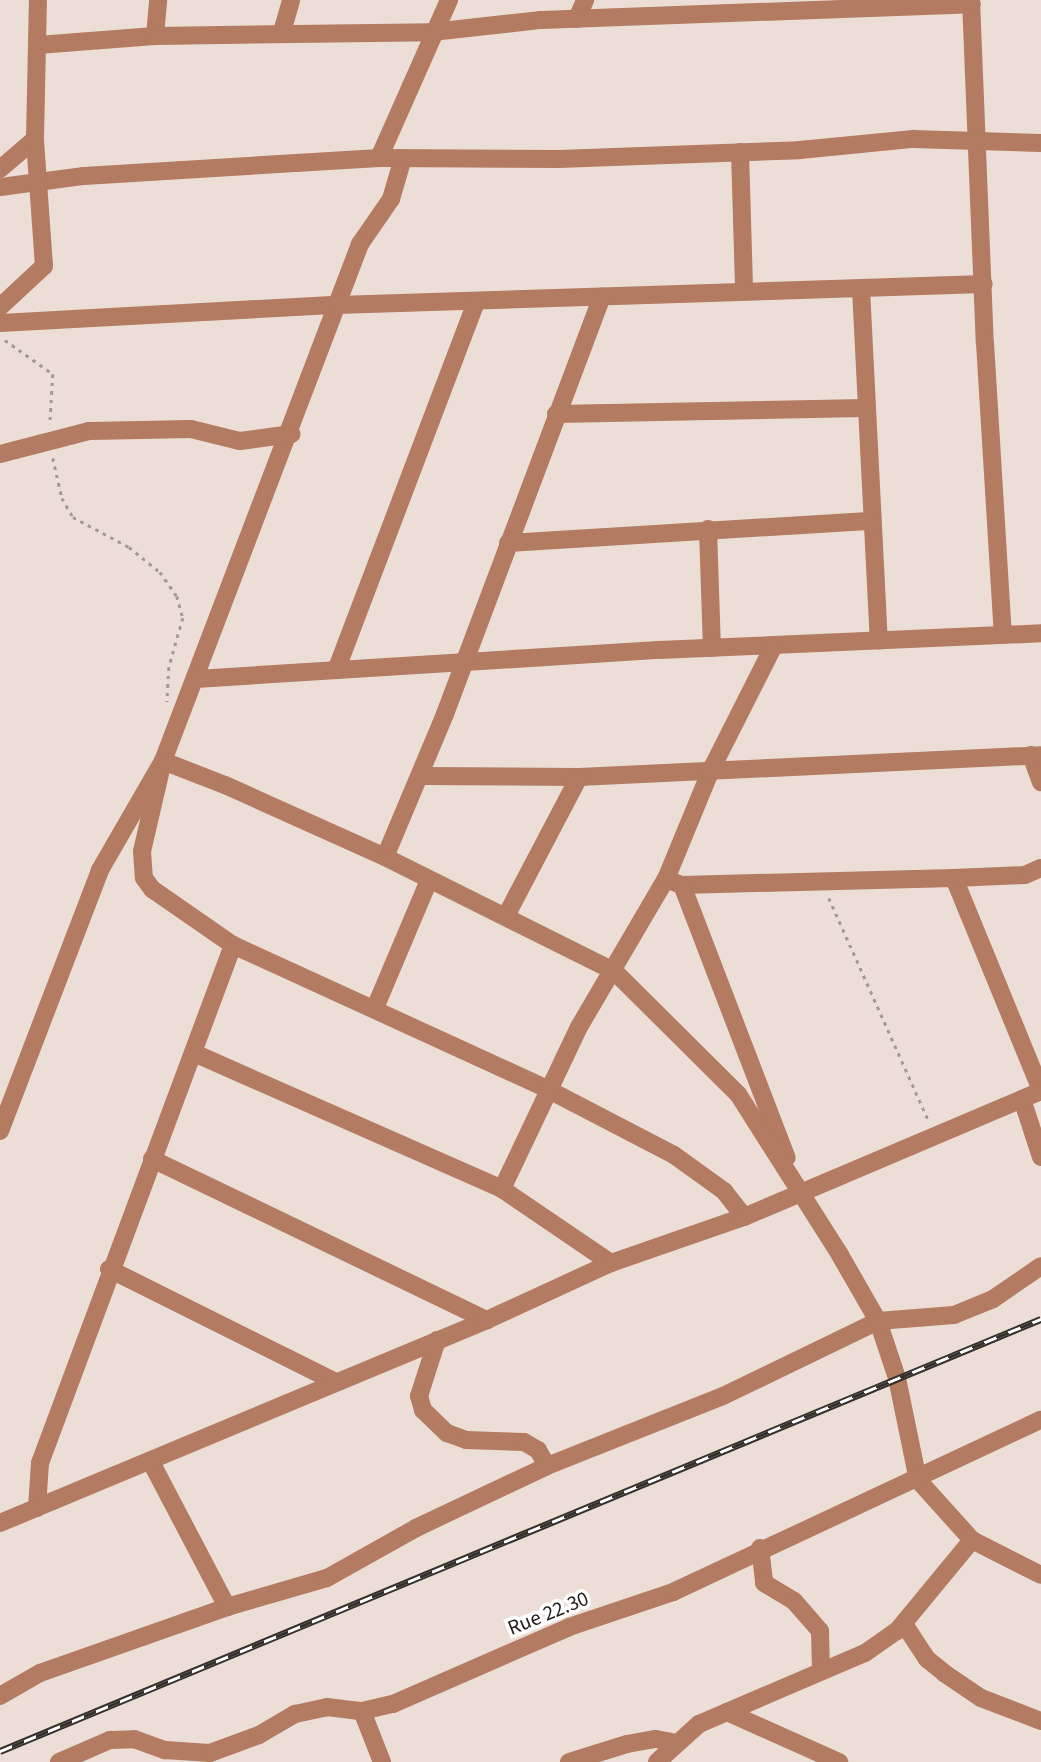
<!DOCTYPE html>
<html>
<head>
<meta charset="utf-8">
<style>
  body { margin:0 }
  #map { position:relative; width:1041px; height:1762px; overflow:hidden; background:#ecded7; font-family:"Source Sans 3",sans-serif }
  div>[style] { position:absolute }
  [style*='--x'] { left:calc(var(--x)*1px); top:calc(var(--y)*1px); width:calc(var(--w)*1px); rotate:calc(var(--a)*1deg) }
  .path>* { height:2.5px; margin-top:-1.25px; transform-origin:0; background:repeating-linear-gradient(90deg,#a39993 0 3.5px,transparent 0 8.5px) }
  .minor>* { height:18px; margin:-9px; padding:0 9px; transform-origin:9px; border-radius:9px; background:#b37b61 }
  .rail>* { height:7px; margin-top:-3.5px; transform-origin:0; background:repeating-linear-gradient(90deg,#fff 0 13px,#352f2c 0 26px); box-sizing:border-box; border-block:2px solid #352f2c }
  span { translate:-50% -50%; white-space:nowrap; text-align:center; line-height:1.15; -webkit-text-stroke:7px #fff; paint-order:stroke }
  .street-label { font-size:21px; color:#201b19 }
</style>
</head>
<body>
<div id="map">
  <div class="path">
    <i style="--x:5;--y:340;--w:59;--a:35.3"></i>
    <i style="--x:53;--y:374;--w:50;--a:93.4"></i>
    <i style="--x:53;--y:458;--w:41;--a:77.3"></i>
    <i style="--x:62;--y:498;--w:22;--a:60"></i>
    <i style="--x:73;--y:517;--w:64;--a:28.2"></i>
    <i style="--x:129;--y:547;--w:40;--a:39"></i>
    <i style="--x:160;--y:572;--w:29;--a:55"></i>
    <i style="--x:177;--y:596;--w:23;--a:75"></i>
    <i style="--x:183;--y:618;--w:51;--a:105.9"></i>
    <i style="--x:169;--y:667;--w:35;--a:93"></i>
    <i style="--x:829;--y:898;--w:245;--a:65.9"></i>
  </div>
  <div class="minor">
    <i style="--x:971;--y:0;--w:343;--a:87.7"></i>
    <i style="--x:985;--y:343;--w:292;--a:86.5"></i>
    <i style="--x:577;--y:19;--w:21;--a:-67"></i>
    <i style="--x:282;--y:32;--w:33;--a:-74"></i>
    <i style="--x:155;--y:36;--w:36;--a:-85"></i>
    <i style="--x:38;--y:45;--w:117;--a:-4.4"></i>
    <i style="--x:155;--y:36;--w:277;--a:-0.8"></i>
    <i style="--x:432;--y:32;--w:110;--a:-6.3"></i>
    <i style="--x:541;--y:20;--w:431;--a:-2.1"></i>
    <i style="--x:740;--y:152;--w:137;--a:88.3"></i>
    <i style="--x:379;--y:158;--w:173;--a:-66.1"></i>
    <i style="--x:403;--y:158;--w:43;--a:106.3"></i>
    <i style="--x:391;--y:199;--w:55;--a:124.6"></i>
    <i style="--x:360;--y:244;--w:553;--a:110.86"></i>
    <i style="--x:163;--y:761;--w:92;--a:103.1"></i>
    <i style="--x:142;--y:851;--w:27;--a:86"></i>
    <i style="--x:144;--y:878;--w:14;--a:54"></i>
    <i style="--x:152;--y:889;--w:98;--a:34.7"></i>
    <i style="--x:233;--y:945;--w:348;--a:24.6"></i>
    <i style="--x:549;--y:1090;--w:141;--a:27.5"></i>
    <i style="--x:674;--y:1155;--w:62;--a:35.8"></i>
    <i style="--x:724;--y:1191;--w:33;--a:52"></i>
    <i style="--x:0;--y:169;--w:46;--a:-40.6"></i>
    <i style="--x:0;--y:187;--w:85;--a:-7.5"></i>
    <i style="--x:84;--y:176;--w:296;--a:-3.5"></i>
    <i style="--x:379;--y:158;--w:180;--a:0.3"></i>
    <i style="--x:559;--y:159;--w:241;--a:-2.1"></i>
    <i style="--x:800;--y:150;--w:114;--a:-5.6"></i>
    <i style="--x:913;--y:139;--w:128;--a:1.8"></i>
    <i style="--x:861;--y:289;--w:352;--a:87.1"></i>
    <i style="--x:0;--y:307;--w:60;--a:-43"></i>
    <i style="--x:44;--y:266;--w:127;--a:-94.1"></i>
    <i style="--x:35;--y:139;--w:139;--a:-88.8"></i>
    <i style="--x:0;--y:323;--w:337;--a:-3.1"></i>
    <i style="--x:337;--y:305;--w:647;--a:-1.86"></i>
    <i style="--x:556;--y:414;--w:309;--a:-1.1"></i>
    <i style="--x:0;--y:454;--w:92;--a:-14.5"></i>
    <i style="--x:89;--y:431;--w:102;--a:-1.1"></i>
    <i style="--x:191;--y:429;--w:50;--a:13.8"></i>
    <i style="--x:240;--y:441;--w:52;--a:-7.7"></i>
    <i style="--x:708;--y:529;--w:119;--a:88.1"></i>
    <i style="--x:508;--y:543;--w:365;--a:-3.5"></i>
    <i style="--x:337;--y:668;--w:389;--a:-69.2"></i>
    <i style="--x:196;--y:679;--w:464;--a:-3.6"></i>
    <i style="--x:659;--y:650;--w:382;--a:-2.5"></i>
    <i style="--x:1031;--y:755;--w:29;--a:70"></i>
    <i style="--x:421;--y:776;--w:158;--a:0.4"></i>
    <i style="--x:579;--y:777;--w:463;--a:-2.7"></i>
    <i style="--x:385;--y:857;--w:155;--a:-67.2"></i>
    <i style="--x:445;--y:714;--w:446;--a:-69.4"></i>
    <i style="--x:954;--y:878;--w:229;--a:67.7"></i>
    <i style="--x:666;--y:879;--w:17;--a:21"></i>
    <i style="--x:682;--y:885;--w:272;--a:-1.5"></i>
    <i style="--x:954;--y:878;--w:71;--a:-2.4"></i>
    <i style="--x:1025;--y:875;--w:17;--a:-24"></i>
    <i style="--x:682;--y:885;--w:292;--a:69"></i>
    <i style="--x:506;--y:916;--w:157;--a:-62.3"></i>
    <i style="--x:375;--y:1008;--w:139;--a:-67.1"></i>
    <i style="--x:194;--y:1053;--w:337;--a:23.8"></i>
    <i style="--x:502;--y:1189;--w:132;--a:34.2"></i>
    <i style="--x:1022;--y:1099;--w:61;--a:71.9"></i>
    <i style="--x:0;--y:1131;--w:280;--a:-69"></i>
    <i style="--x:100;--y:870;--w:126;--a:-60"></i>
    <i style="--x:163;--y:761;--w:66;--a:21.2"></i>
    <i style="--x:225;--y:785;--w:175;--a:24.2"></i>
    <i style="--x:385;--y:857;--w:256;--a:26.5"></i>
    <i style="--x:614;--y:971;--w:175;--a:44.8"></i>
    <i style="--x:738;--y:1094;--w:191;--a:57.6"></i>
    <i style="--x:840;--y:1255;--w:76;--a:60.1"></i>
    <i style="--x:878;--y:1321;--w:60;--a:71.6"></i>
    <i style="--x:897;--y:1378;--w:104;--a:78.4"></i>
    <i style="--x:918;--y:1480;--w:81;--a:48"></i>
    <i style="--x:972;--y:1540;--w:77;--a:26.9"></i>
    <i style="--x:152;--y:1159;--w:372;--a:25.7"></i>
    <i style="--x:502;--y:1189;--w:179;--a:-64.6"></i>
    <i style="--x:579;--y:1027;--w:172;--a:-59.6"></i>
    <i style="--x:666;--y:879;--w:118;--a:-67.6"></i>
    <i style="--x:711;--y:770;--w:138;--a:-63.2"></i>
    <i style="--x:109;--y:1269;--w:254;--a:26.5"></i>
    <i style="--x:437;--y:1340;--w:59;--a:107.8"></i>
    <i style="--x:419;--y:1396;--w:15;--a:74"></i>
    <i style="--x:423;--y:1410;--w:33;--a:44"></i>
    <i style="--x:447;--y:1433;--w:20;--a:20"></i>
    <i style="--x:466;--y:1440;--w:58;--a:2"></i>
    <i style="--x:524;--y:1442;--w:16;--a:30"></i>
    <i style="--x:538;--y:1450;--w:18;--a:61"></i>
    <i style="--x:151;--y:1462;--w:164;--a:62.3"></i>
    <i style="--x:37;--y:1508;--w:45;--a:-86.2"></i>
    <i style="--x:40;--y:1463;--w:553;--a:-69.57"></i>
    <i style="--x:0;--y:1523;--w:528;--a:-22.63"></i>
    <i style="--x:487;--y:1320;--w:136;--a:-24.7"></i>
    <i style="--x:611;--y:1263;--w:141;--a:-19.1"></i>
    <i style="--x:744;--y:1217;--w:323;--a:-23"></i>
    <i style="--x:760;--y:1548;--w:35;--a:83"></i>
    <i style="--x:764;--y:1583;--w:35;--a:31"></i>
    <i style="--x:794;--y:1601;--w:40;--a:49"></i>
    <i style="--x:820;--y:1631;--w:40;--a:88.6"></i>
    <i style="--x:904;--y:1624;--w:42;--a:56.7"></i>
    <i style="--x:927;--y:1659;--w:22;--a:39"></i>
    <i style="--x:944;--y:1673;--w:45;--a:34"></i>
    <i style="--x:981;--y:1698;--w:64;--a:21"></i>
    <i style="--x:0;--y:1696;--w:46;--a:-29.9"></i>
    <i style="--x:40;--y:1673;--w:198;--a:-19.4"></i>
    <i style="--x:227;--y:1607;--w:104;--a:-16.2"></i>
    <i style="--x:327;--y:1578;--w:102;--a:-29.3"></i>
    <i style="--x:416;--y:1528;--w:145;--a:-25.3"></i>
    <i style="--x:547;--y:1466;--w:189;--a:-21.7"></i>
    <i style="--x:723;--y:1396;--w:172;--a:-25.8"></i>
    <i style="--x:878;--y:1321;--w:76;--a:-4.5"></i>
    <i style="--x:954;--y:1315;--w:42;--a:-22.3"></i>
    <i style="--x:993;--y:1299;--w:58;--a:-34.5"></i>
    <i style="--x:362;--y:1711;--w:55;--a:68.6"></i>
    <i style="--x:727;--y:1712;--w:123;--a:24.1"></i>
    <i style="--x:59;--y:1762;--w:56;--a:-23.3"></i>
    <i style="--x:110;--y:1740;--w:24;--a:-2"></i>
    <i style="--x:134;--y:1739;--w:33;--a:20"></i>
    <i style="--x:165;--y:1750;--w:45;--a:3.8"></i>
    <i style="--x:210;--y:1753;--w:52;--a:-20.2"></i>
    <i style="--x:259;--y:1735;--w:42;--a:-30.3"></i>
    <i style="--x:295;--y:1714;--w:33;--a:-12"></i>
    <i style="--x:327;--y:1707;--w:35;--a:7"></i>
    <i style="--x:362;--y:1711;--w:32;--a:-13"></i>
    <i style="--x:393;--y:1704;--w:192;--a:-23.6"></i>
    <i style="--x:569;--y:1627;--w:110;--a:-18.6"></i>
    <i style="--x:673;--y:1592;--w:406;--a:-25.1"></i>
    <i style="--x:569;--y:1762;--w:61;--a:-17.2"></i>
    <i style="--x:627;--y:1744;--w:29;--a:-10"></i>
    <i style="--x:656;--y:1739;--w:20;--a:11"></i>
    <i style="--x:657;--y:1762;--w:57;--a:-42.1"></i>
    <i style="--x:699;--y:1724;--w:181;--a:-23.2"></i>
    <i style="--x:865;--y:1653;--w:39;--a:-35"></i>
    <i style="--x:897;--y:1631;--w:118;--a:-50.5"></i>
  </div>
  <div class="rail">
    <i style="--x:0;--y:1751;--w:1127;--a:-22.54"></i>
  </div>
  <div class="street-label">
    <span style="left:548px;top:1613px;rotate:-22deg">Rue 22.30</span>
  </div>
</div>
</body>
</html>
